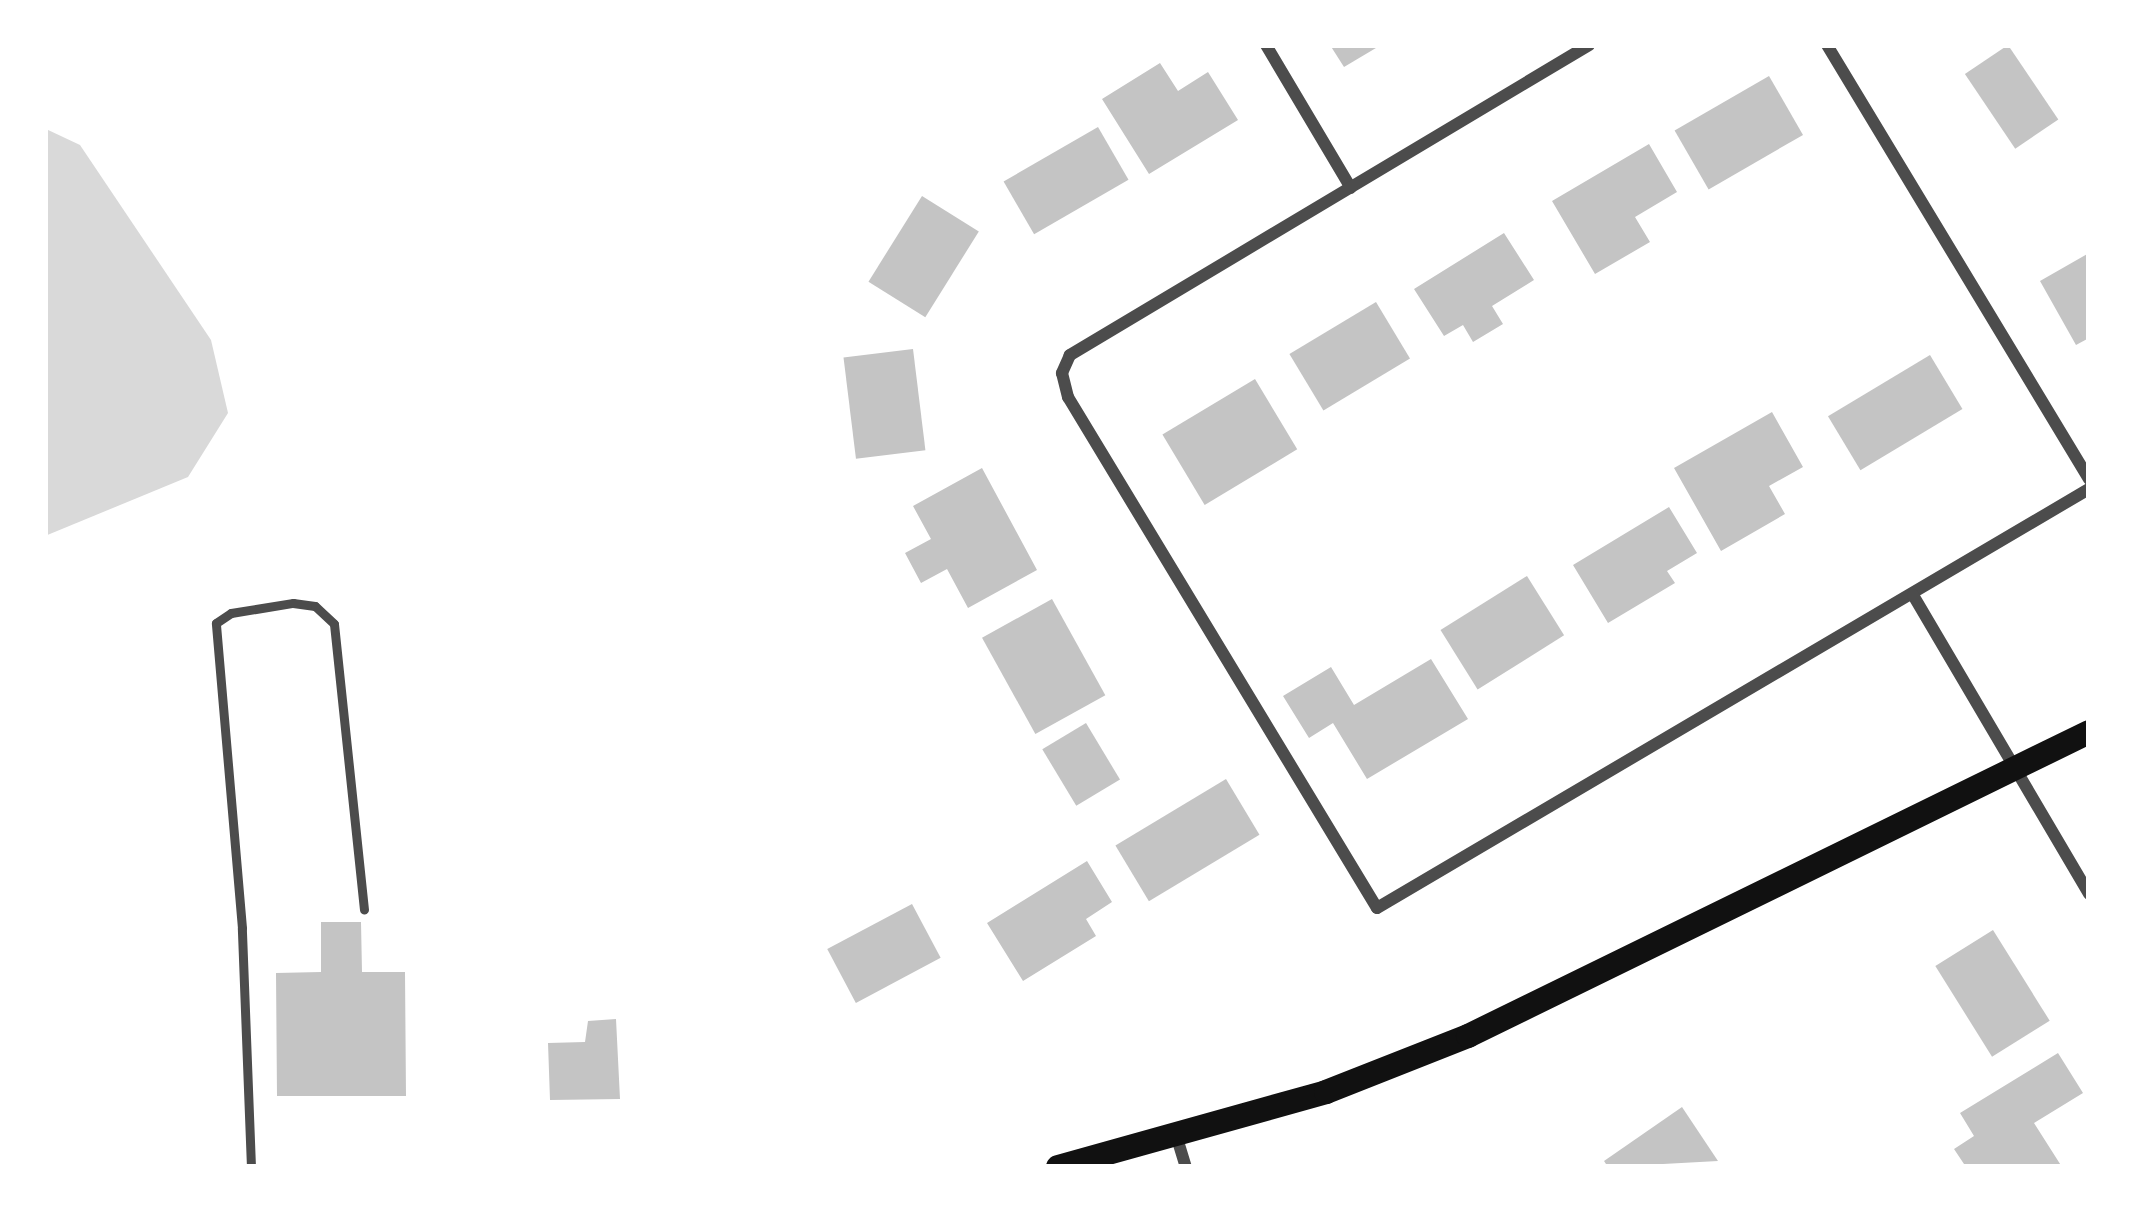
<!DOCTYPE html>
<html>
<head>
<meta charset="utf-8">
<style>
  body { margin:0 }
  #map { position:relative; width:2134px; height:1212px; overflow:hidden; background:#fff; font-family:Quicksand,sans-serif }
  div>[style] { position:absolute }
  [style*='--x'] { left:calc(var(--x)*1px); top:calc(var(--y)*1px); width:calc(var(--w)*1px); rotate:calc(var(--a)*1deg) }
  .water>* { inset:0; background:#d9d9d9 }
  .building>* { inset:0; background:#c4c4c4; transform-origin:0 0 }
  .service>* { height:9px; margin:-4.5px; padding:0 4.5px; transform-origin:4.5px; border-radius:4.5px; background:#4c4c4c }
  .minor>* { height:12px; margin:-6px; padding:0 6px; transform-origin:6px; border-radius:6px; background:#4c4c4c }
  .secondary>* { height:24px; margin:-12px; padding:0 12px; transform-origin:12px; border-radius:12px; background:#111 }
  span { translate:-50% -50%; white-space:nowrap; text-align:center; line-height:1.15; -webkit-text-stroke:12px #fff; paint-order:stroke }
  .frame { position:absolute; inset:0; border:48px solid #fff; pointer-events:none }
</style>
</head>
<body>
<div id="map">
  <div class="water">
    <i style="clip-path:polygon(46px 129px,80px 145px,211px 340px,228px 413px,188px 477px,45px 536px)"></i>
  </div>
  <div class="building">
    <i style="clip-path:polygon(1330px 45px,1381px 45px,1344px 67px)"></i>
    <i style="left:2008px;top:45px;width:90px;height:52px;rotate:56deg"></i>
    <i style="clip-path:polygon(1160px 63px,1178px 91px,1208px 72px,1238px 120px,1149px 174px,1102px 99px)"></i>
    <i style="left:1769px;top:76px;width:68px;height:109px;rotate:60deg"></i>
    <i style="left:1098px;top:127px;width:61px;height:109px;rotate:60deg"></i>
    <i style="clip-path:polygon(1649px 144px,1677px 192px,1635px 217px,1650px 242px,1595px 274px,1552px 201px)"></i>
    <i style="left:922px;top:196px;width:67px;height:101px;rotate:32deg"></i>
    <i style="clip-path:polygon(1504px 233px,1534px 280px,1492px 306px,1503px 324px,1473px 342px,1463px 325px,1444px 336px,1414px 289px)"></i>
    <i style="clip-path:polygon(2089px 253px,2089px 338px,2076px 345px,2040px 281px)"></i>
    <i style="left:1376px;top:302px;width:66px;height:101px;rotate:59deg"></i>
    <i style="left:913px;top:349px;width:102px;height:70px;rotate:83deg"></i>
    <i style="left:1930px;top:355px;width:63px;height:119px;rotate:59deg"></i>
    <i style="left:1255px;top:379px;width:82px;height:108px;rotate:59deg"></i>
    <i style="clip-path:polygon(1772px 412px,1803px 467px,1769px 486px,1785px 514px,1721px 551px,1674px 468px)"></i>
    <i style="clip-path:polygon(982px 468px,1037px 570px,968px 608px,947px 569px,921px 583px,905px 553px,931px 539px,913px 506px)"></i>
    <i style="clip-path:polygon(1669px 507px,1697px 553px,1667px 571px,1675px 583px,1608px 623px,1573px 565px)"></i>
    <i style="left:1527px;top:576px;width:70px;height:102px;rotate:58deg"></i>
    <i style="left:1052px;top:599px;width:110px;height:80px;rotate:61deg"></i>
    <i style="clip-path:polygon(1431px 659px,1468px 719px,1367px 779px,1333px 723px,1309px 738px,1283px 696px,1331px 667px,1354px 705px)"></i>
    <i style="left:1086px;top:723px;width:66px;height:51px;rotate:59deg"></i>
    <i style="left:1226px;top:779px;width:65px;height:129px;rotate:59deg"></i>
    <i style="clip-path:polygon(1087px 861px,1112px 902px,1086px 919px,1096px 936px,1023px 981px,987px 923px)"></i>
    <i style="left:912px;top:904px;width:61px;height:96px;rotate:62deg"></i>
    <i style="clip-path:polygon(321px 922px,361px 922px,362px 972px,405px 972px,406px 1096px,277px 1096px,276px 973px,321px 972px)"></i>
    <i style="left:1993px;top:930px;width:107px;height:68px;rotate:58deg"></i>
    <i style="clip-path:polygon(616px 1019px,620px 1099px,550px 1100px,548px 1043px,585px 1042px,588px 1021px)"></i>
    <i style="clip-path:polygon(2058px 1053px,2083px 1093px,2034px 1123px,2062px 1167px,1966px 1167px,1954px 1149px,1974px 1136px,1960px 1113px)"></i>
    <i style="clip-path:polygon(1682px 1107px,1718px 1161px,1608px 1167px,1604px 1161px)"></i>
  </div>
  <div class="service">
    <i style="--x:251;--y:1167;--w:239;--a:-92.2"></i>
    <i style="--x:242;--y:928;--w:306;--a:-94.9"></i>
    <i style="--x:216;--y:623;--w:18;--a:-34"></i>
    <i style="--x:231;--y:613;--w:63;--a:-9.2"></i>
    <i style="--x:293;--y:603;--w:22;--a:8"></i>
    <i style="--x:315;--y:606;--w:26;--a:43"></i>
    <i style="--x:334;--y:624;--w:287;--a:84"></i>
  </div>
  <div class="minor">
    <i style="--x:1266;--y:45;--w:166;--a:59.3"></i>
    <i style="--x:1589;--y:45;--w:605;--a:149.15"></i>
    <i style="--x:1070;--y:355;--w:20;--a:114"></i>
    <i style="--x:1062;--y:373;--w:25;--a:76"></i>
    <i style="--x:1068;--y:397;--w:597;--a:58.84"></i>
    <i style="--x:1377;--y:908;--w:826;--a:-30.48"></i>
    <i style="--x:1827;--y:45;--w:507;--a:58.88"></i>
    <i style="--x:1913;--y:595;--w:347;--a:59.5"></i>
    <i style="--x:1177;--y:1138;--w:30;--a:73"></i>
  </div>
  <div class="secondary">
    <i style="--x:1058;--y:1167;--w:278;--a:-15.6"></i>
    <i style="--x:1326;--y:1092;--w:153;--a:-21.5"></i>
    <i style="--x:1468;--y:1036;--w:691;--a:-26.08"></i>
  </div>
  <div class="frame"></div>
</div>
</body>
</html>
